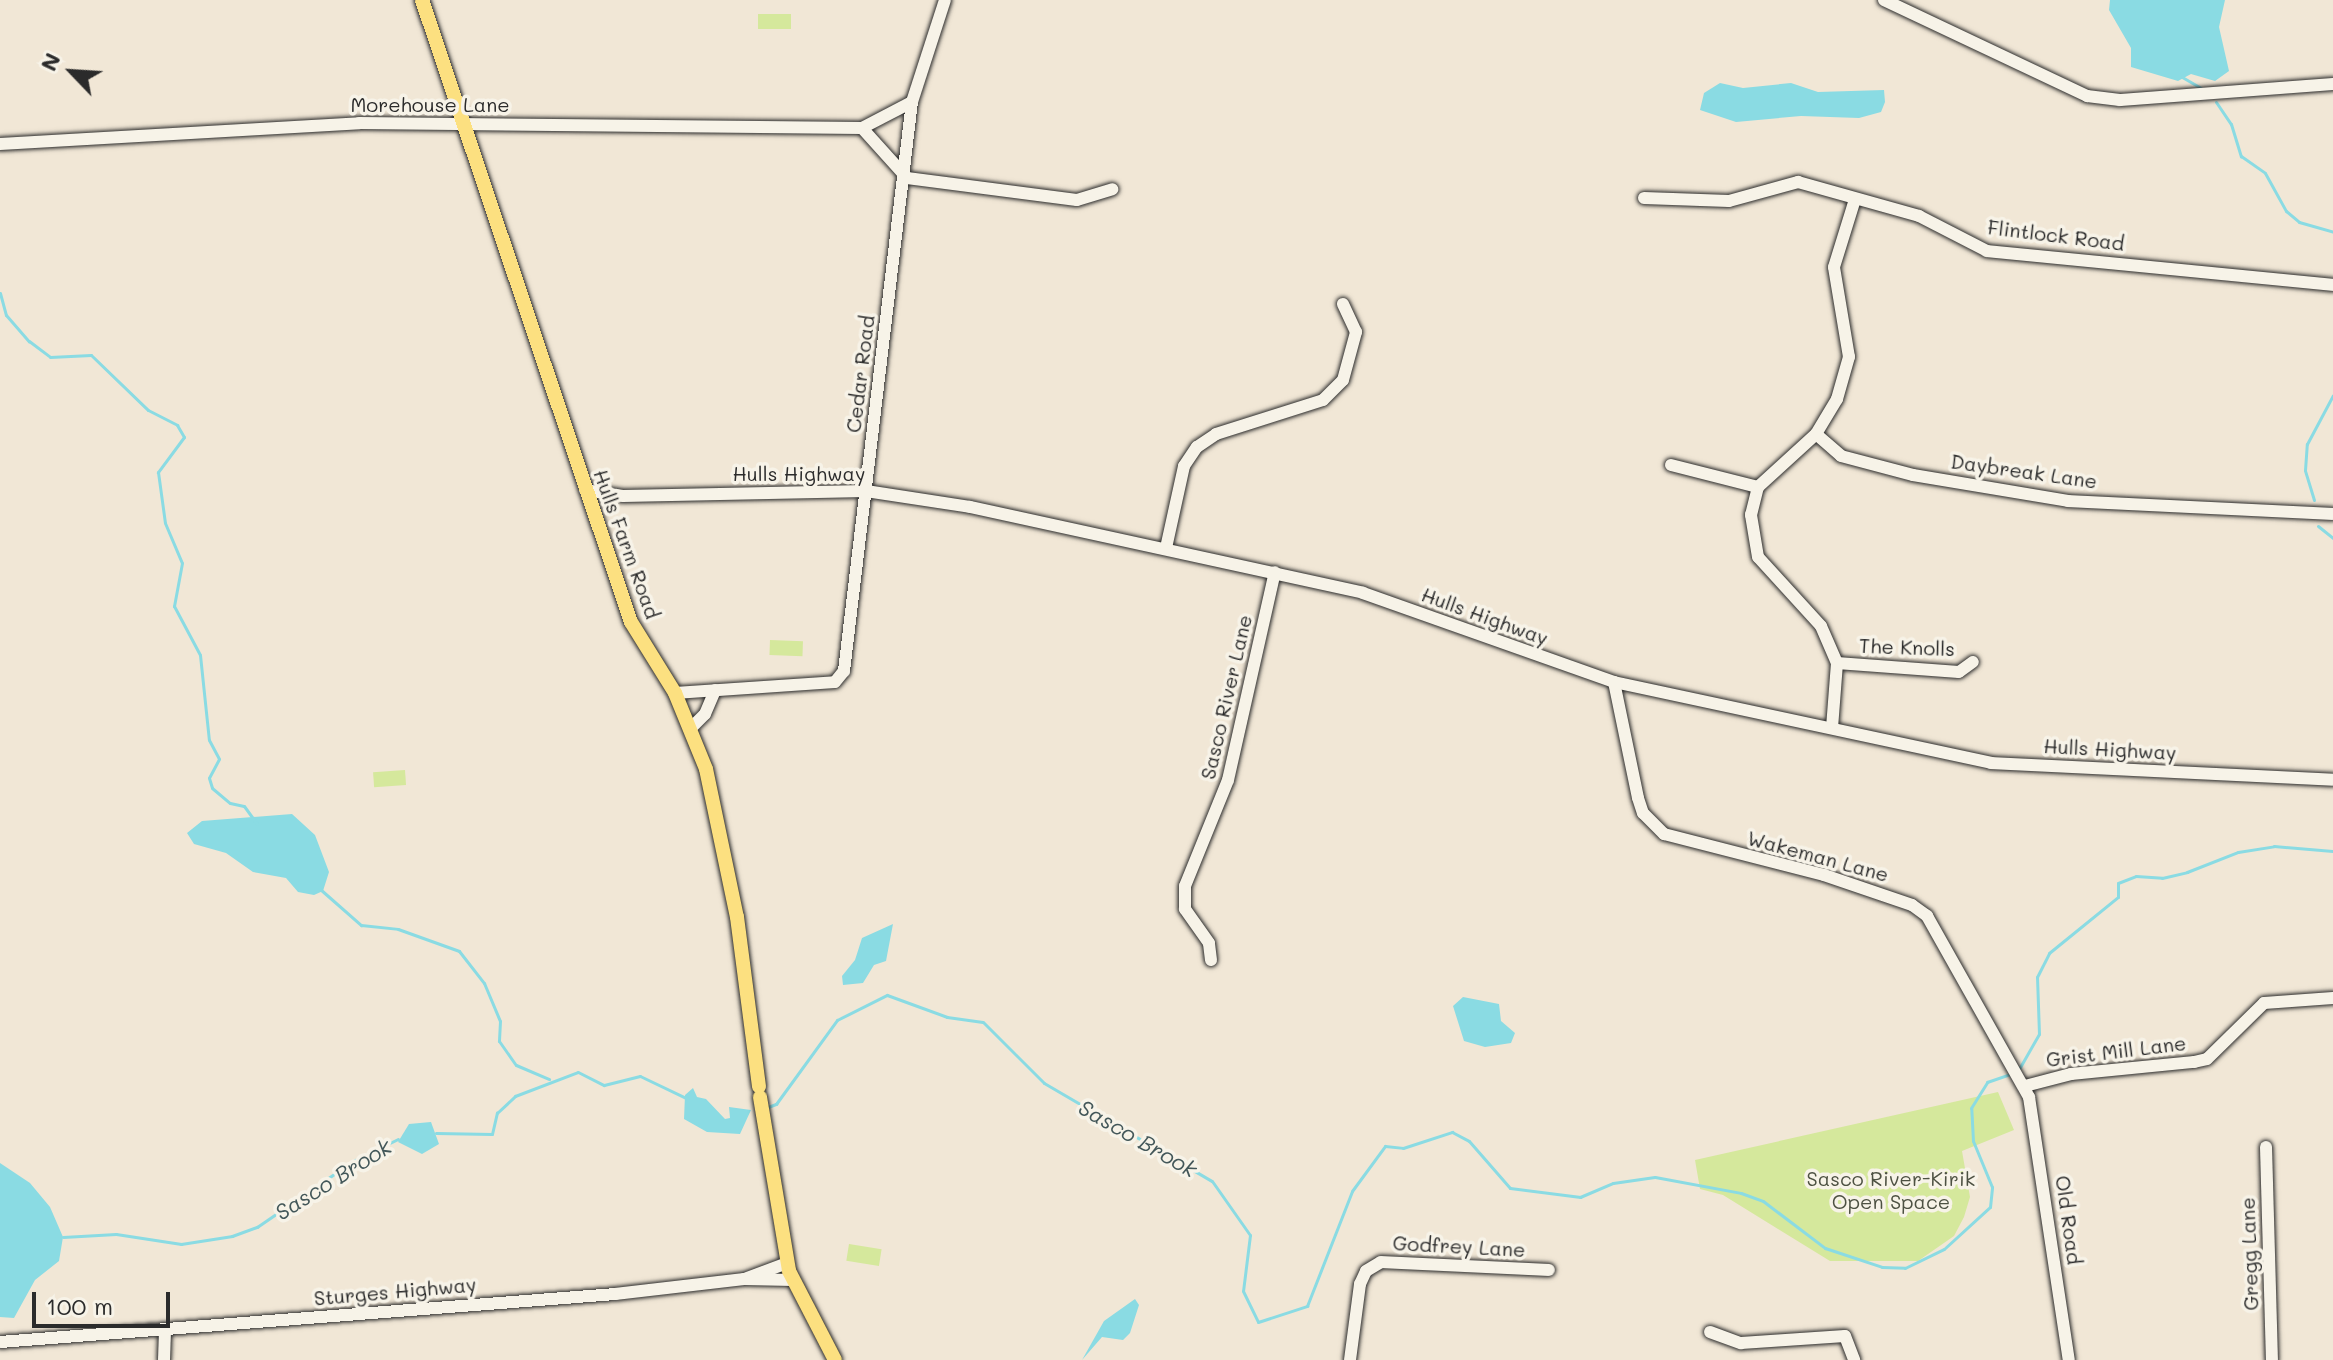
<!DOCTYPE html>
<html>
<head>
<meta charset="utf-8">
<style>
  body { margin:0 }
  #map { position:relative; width:2333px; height:1360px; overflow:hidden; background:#f1e7d6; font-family:Mali,sans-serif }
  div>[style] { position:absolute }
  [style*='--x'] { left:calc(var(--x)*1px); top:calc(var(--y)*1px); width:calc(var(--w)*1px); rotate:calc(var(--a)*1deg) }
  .green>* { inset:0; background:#d5e89c; transform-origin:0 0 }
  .water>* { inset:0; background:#8adbe3 }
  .stream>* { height:3px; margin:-1.5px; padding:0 1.5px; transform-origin:1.5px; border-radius:1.5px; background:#8adbe3 }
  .roads { filter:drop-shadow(0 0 2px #2b2b2b) drop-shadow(0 0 2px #2b2b2b) }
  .minor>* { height:12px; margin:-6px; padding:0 6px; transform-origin:6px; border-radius:6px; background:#f7f3e8 }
  .major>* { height:14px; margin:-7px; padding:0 7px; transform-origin:7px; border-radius:7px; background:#fce080 }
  span { translate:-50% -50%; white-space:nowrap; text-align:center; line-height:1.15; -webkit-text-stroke:7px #f7f3e8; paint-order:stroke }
  .street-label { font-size:20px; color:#2b2b2b }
  .park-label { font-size:20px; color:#4d5142 }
  .water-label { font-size:22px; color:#435759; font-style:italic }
  .north { position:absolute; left:32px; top:32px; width:80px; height:80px; -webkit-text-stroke:6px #f7f3e8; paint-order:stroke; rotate:295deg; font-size:22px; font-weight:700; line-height:32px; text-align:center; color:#2b2b2b }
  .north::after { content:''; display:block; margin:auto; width:28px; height:36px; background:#2b2b2b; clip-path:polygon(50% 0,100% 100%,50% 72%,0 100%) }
  .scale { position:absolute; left:32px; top:1292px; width:138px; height:36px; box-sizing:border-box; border:4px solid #2b2b2b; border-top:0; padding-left:10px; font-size:24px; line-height:28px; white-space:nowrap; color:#2b2b2b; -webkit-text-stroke:6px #f7f3e8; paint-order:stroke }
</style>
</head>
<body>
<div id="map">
  <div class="green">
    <i style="left:758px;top:14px;width:33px;height:15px"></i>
    <i style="left:770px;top:640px;width:33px;height:15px;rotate:2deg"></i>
    <i style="left:405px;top:770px;width:15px;height:32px;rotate:86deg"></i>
    <i style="clip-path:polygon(1998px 1092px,2014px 1130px,1962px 1151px,1970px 1197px,1964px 1217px,1954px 1236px,1918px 1261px,1830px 1261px,1723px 1195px,1700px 1189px,1695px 1160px)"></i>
    <i style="left:849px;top:1244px;width:33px;height:17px;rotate:9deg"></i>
  </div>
  <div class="water">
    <i style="clip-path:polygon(2110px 0,2225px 0,2219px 27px,2229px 71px,2215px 81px,2191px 74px,2178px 81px,2131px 67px,2131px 48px,2109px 10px)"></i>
    <i style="clip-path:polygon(1720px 83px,1743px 88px,1791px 83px,1818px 92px,1884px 90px,1885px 102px,1881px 112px,1859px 118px,1801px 116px,1736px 122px,1700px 110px,1704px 93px)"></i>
    <i style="clip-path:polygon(292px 814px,315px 835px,329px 872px,323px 891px,314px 895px,298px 892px,286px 878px,253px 872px,226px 853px,194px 844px,187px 833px,202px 821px)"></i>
    <i style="clip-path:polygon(893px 924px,886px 961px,874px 965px,863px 983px,843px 985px,842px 976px,855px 960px,862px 938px)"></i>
    <i style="clip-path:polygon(1463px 997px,1499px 1004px,1501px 1021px,1515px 1033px,1511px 1043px,1485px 1047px,1464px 1041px,1453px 1006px)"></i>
    <i style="clip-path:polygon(693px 1088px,697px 1097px,706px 1099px,725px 1119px,730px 1118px,729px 1107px,751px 1110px,740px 1134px,707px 1132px,684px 1119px,685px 1095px)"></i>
    <i style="clip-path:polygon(431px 1122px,439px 1144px,422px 1154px,398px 1142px,409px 1124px)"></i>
    <i style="clip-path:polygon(0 1163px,30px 1183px,50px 1207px,63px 1237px,59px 1261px,35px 1280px,14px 1318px,0 1317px)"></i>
    <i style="clip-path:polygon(1135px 1299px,1139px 1305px,1130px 1333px,1123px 1340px,1102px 1337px,1082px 1360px,1104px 1321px)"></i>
  </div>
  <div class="stream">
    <i style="--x:2182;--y:77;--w:22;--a:30"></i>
    <i style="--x:2216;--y:102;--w:27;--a:56"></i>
    <i style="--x:2231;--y:124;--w:34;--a:73"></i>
    <i style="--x:2241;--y:156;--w:29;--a:35"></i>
    <i style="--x:2265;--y:173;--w:43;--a:61.1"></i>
    <i style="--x:2286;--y:211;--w:17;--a:40"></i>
    <i style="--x:2299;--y:222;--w:35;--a:16"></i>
    <i style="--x:0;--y:293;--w:23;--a:75"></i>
    <i style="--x:6;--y:315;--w:35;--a:49"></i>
    <i style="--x:29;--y:341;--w:26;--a:37"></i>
    <i style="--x:50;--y:357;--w:41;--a:-2.8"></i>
    <i style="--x:91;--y:355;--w:79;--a:44"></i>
    <i style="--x:148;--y:410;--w:33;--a:27"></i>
    <i style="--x:177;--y:425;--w:14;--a:60"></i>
    <i style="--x:184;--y:437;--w:44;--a:126.6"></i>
    <i style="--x:158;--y:472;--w:51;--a:82.2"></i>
    <i style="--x:165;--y:523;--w:43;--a:67"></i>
    <i style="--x:182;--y:563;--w:44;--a:100.5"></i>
    <i style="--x:174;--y:606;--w:55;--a:62"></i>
    <i style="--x:200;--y:655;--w:85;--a:84"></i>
    <i style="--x:209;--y:740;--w:21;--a:62"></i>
    <i style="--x:219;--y:759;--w:21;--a:118"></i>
    <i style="--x:209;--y:778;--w:10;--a:73"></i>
    <i style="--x:212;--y:788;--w:23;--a:40"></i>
    <i style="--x:230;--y:803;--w:14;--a:12"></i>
    <i style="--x:244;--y:806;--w:22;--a:54"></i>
    <i style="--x:2314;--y:500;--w:31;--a:-107"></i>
    <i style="--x:2305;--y:470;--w:26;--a:-86"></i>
    <i style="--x:2307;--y:444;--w:55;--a:-62"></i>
    <i style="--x:2318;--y:526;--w:19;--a:39"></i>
    <i style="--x:320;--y:889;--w:55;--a:41.3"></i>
    <i style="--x:361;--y:925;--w:37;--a:6"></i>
    <i style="--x:398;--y:929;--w:65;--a:19.8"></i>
    <i style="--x:459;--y:951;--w:41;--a:52"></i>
    <i style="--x:484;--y:983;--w:41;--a:67.2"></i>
    <i style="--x:500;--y:1021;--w:20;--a:93"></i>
    <i style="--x:499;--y:1041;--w:29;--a:55"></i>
    <i style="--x:516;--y:1065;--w:36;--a:23"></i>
    <i style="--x:2019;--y:1069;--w:40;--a:-60.3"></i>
    <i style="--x:2039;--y:1034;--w:57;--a:-92"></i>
    <i style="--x:2037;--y:977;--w:27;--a:-63"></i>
    <i style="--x:2049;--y:953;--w:89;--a:-39.1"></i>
    <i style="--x:2118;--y:897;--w:14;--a:-90"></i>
    <i style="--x:2118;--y:883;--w:19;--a:-21"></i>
    <i style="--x:2136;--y:876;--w:26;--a:4"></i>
    <i style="--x:2162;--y:878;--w:26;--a:-13"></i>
    <i style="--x:2187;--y:872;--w:55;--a:-21.4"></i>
    <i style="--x:2238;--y:852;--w:36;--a:-9"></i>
    <i style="--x:2274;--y:846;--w:59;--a:4.8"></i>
    <i style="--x:768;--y:1107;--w:9;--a:-21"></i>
    <i style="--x:776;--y:1104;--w:104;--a:-54"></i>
    <i style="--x:837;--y:1020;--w:56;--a:-26.6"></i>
    <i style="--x:887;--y:995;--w:64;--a:20.1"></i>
    <i style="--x:947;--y:1017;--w:36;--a:8"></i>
    <i style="--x:983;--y:1022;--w:86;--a:45"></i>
    <i style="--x:1044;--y:1083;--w:194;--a:30.3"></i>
    <i style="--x:1212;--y:1181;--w:66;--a:54.9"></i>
    <i style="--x:1250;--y:1235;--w:56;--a:97.1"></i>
    <i style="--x:1243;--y:1291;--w:34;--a:64"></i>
    <i style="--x:1258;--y:1322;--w:52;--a:-18.1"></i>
    <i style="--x:1307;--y:1306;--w:123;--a:-68.6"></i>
    <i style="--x:1352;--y:1191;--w:56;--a:-53.7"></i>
    <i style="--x:1385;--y:1146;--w:18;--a:6"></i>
    <i style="--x:1403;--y:1148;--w:52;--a:-18.1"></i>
    <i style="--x:1452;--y:1132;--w:19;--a:28"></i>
    <i style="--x:1469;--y:1141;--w:62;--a:48.9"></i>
    <i style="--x:1510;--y:1188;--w:71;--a:7.3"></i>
    <i style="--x:1580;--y:1197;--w:36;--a:-23"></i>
    <i style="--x:1613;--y:1183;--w:42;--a:-8.1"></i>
    <i style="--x:1655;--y:1177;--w:87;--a:10.5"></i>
    <i style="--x:1741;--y:1193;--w:23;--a:20"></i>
    <i style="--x:1763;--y:1201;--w:78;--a:37.2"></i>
    <i style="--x:1825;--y:1248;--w:60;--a:18.4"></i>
    <i style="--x:1882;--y:1267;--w:23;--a:2"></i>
    <i style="--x:1905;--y:1268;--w:43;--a:-26"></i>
    <i style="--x:1944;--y:1249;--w:62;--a:-42.4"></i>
    <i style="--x:1990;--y:1207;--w:20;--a:-84"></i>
    <i style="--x:1992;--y:1187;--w:50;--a:-112.4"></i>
    <i style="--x:1973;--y:1141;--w:33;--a:-93"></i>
    <i style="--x:1971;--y:1108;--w:31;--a:-58"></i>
    <i style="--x:1987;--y:1082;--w:28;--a:-19"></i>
    <i style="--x:436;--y:1133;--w:56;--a:1"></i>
    <i style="--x:492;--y:1134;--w:22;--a:-77"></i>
    <i style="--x:497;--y:1113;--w:25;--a:-43"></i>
    <i style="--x:515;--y:1096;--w:67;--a:-20.9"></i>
    <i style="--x:578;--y:1072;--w:29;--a:27"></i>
    <i style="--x:604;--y:1085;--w:37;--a:-14"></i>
    <i style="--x:640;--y:1076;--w:53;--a:25.6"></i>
    <i style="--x:63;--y:1237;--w:53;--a:-3.2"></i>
    <i style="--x:116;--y:1234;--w:66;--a:8.7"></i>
    <i style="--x:181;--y:1244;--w:52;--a:-8.9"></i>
    <i style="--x:232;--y:1236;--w:27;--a:-20"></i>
    <i style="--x:257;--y:1227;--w:116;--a:-34.5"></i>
    <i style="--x:353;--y:1161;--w:50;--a:-26.1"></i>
  </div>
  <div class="roads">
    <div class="minor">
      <i style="--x:1884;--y:0;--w:225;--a:25.3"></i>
      <i style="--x:2087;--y:96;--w:33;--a:7"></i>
      <i style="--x:2120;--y:100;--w:214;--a:-4.3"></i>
      <i style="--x:862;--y:128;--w:67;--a:48"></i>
      <i style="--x:907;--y:178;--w:171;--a:7.4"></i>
      <i style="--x:1077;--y:200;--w:37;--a:-17"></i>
      <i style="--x:0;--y:144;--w:360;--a:-3.3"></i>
      <i style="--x:359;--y:123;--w:503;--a:0.57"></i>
      <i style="--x:862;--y:128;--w:56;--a:-27.5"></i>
      <i style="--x:1644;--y:198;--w:85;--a:2"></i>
      <i style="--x:1729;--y:201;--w:72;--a:-15.4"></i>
      <i style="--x:1798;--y:182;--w:126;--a:15.7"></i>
      <i style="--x:1919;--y:216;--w:76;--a:27.2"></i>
      <i style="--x:1987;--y:251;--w:348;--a:5.6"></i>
      <i style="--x:1816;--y:434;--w:33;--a:41"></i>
      <i style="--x:1841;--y:456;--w:74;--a:14.8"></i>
      <i style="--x:1913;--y:475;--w:157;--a:9.5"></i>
      <i style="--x:2068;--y:501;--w:265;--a:2.8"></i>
      <i style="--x:1671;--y:465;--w:90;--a:14.2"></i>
      <i style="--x:585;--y:490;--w:38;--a:9"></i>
      <i style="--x:623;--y:496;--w:243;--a:-1.2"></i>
      <i style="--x:866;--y:491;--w:105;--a:8.7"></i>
      <i style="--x:970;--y:507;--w:402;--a:12.3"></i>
      <i style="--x:1363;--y:593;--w:266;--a:19.5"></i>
      <i style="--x:1614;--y:682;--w:386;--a:12.1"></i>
      <i style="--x:1991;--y:763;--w:342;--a:2.8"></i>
      <i style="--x:1166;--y:548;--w:84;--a:-77.6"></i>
      <i style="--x:1184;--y:466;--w:23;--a:-56"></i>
      <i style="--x:1197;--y:447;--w:23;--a:-34"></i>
      <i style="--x:1216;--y:434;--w:112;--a:-17.6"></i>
      <i style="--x:1323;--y:400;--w:28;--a:-45"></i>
      <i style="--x:1343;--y:380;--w:50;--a:-74.8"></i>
      <i style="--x:1356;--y:332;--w:31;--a:-115"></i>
      <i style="--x:1837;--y:663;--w:122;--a:4.2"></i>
      <i style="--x:1959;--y:672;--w:17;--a:-36"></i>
      <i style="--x:1614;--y:682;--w:118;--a:78.3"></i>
      <i style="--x:1638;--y:798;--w:16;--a:72"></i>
      <i style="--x:1643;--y:813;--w:30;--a:45"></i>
      <i style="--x:1664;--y:834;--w:165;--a:14.4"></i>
      <i style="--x:1824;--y:875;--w:93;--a:18.8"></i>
      <i style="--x:1912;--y:905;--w:19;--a:36"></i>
      <i style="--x:1927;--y:916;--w:208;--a:60.6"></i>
      <i style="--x:2029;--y:1097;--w:266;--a:81.4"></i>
      <i style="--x:675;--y:693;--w:160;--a:-3.9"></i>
      <i style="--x:835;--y:682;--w:14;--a:-51"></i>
      <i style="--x:844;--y:671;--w:573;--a:-83.19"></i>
      <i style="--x:912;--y:102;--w:107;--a:-72.1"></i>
      <i style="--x:692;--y:727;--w:18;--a:-45"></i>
      <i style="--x:705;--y:714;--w:26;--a:-67"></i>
      <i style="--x:1832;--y:728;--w:65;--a:-85.6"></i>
      <i style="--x:1837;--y:663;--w:40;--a:-113.4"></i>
      <i style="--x:1821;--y:626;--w:93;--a:-132.4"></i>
      <i style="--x:1758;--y:557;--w:43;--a:-99.5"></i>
      <i style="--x:1751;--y:515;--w:29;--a:-76"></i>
      <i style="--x:1758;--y:487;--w:79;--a:-42.4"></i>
      <i style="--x:1816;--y:434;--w:41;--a:-59"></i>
      <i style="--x:1837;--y:399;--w:44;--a:-74.1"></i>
      <i style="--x:1849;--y:357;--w:91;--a:-99.5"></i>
      <i style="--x:1834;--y:267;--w:71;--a:-72.8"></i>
      <i style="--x:1211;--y:960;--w:17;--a:-97"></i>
      <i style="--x:1209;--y:943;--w:42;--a:-125.2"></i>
      <i style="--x:1185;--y:909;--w:23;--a:-90"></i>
      <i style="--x:1185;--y:886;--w:114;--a:-67.9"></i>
      <i style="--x:1228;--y:780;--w:213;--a:-77.3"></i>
      <i style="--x:2025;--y:1086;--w:48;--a:-14.6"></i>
      <i style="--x:2071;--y:1074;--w:124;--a:-5.6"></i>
      <i style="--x:2194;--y:1062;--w:13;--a:-13"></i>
      <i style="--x:2207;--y:1059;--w:80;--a:-44.5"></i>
      <i style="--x:2264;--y:1003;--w:69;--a:-4.1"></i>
      <i style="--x:2266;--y:1147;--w:213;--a:88.4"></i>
      <i style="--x:747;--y:1278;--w:43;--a:-20.6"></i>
      <i style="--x:1710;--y:1332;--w:33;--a:20"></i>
      <i style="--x:1741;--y:1343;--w:104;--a:-3.9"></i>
      <i style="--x:1845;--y:1336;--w:26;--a:69"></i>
      <i style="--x:0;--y:1342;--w:617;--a:-4.46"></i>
      <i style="--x:615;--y:1294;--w:130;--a:-6.6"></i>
      <i style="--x:744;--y:1279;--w:49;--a:1.2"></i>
      <i style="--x:164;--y:1360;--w:28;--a:-88"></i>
      <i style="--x:1350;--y:1360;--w:77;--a:-82.5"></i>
      <i style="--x:1360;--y:1284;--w:14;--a:-65"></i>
      <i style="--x:1366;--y:1271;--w:17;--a:-31"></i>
      <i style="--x:1381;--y:1262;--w:168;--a:2.7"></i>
    </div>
    <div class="major">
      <i style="--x:422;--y:0;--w:656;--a:71.43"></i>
      <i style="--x:631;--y:622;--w:84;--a:58.2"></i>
      <i style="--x:675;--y:693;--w:82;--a:67.8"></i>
      <i style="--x:706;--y:769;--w:151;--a:78.2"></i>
      <i style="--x:737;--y:917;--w:171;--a:82.6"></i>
      <i style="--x:760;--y:1097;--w:176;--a:80.5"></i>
      <i style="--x:789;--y:1271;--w:100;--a:62.7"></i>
    </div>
  </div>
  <div class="street-label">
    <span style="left:430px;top:104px">Morehouse Lane</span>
    <span style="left:2056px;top:235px;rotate:7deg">Flintlock Road</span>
    <span style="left:860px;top:374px;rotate:-83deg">Cedar Road</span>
    <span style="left:2024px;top:471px;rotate:8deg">Daybreak Lane</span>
    <span style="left:799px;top:473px">Hulls Highway</span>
    <span style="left:627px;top:544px;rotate:70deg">Hulls Farm Road</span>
    <span style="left:1485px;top:616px;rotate:20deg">Hulls Highway</span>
    <span style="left:1907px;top:647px;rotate:2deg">The Knolls</span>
    <span style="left:1226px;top:697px;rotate:-77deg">Sasco River Lane</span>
    <span style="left:2110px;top:749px;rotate:3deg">Hulls Highway</span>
    <span style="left:1818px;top:856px;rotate:15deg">Wakeman Lane</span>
    <span style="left:2116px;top:1051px;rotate:-7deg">Grist Mill Lane</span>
    <span style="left:2069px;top:1220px;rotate:82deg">Old Road</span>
    <span style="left:1459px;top:1246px;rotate:3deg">Godfrey Lane</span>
    <span style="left:2249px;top:1254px;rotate:-92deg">Gregg Lane</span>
    <span style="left:395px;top:1291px;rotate:-5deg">Sturges Highway</span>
  </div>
  <div class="park-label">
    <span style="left:1891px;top:1190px">Sasco River-Kirik<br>Open Space</span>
  </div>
  <div class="water-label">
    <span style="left:1138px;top:1138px;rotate:30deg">Sasco Brook</span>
    <span style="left:333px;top:1179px;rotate:-32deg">Sasco Brook</span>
  </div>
  <div class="north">N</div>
  <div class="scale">100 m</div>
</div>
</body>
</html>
